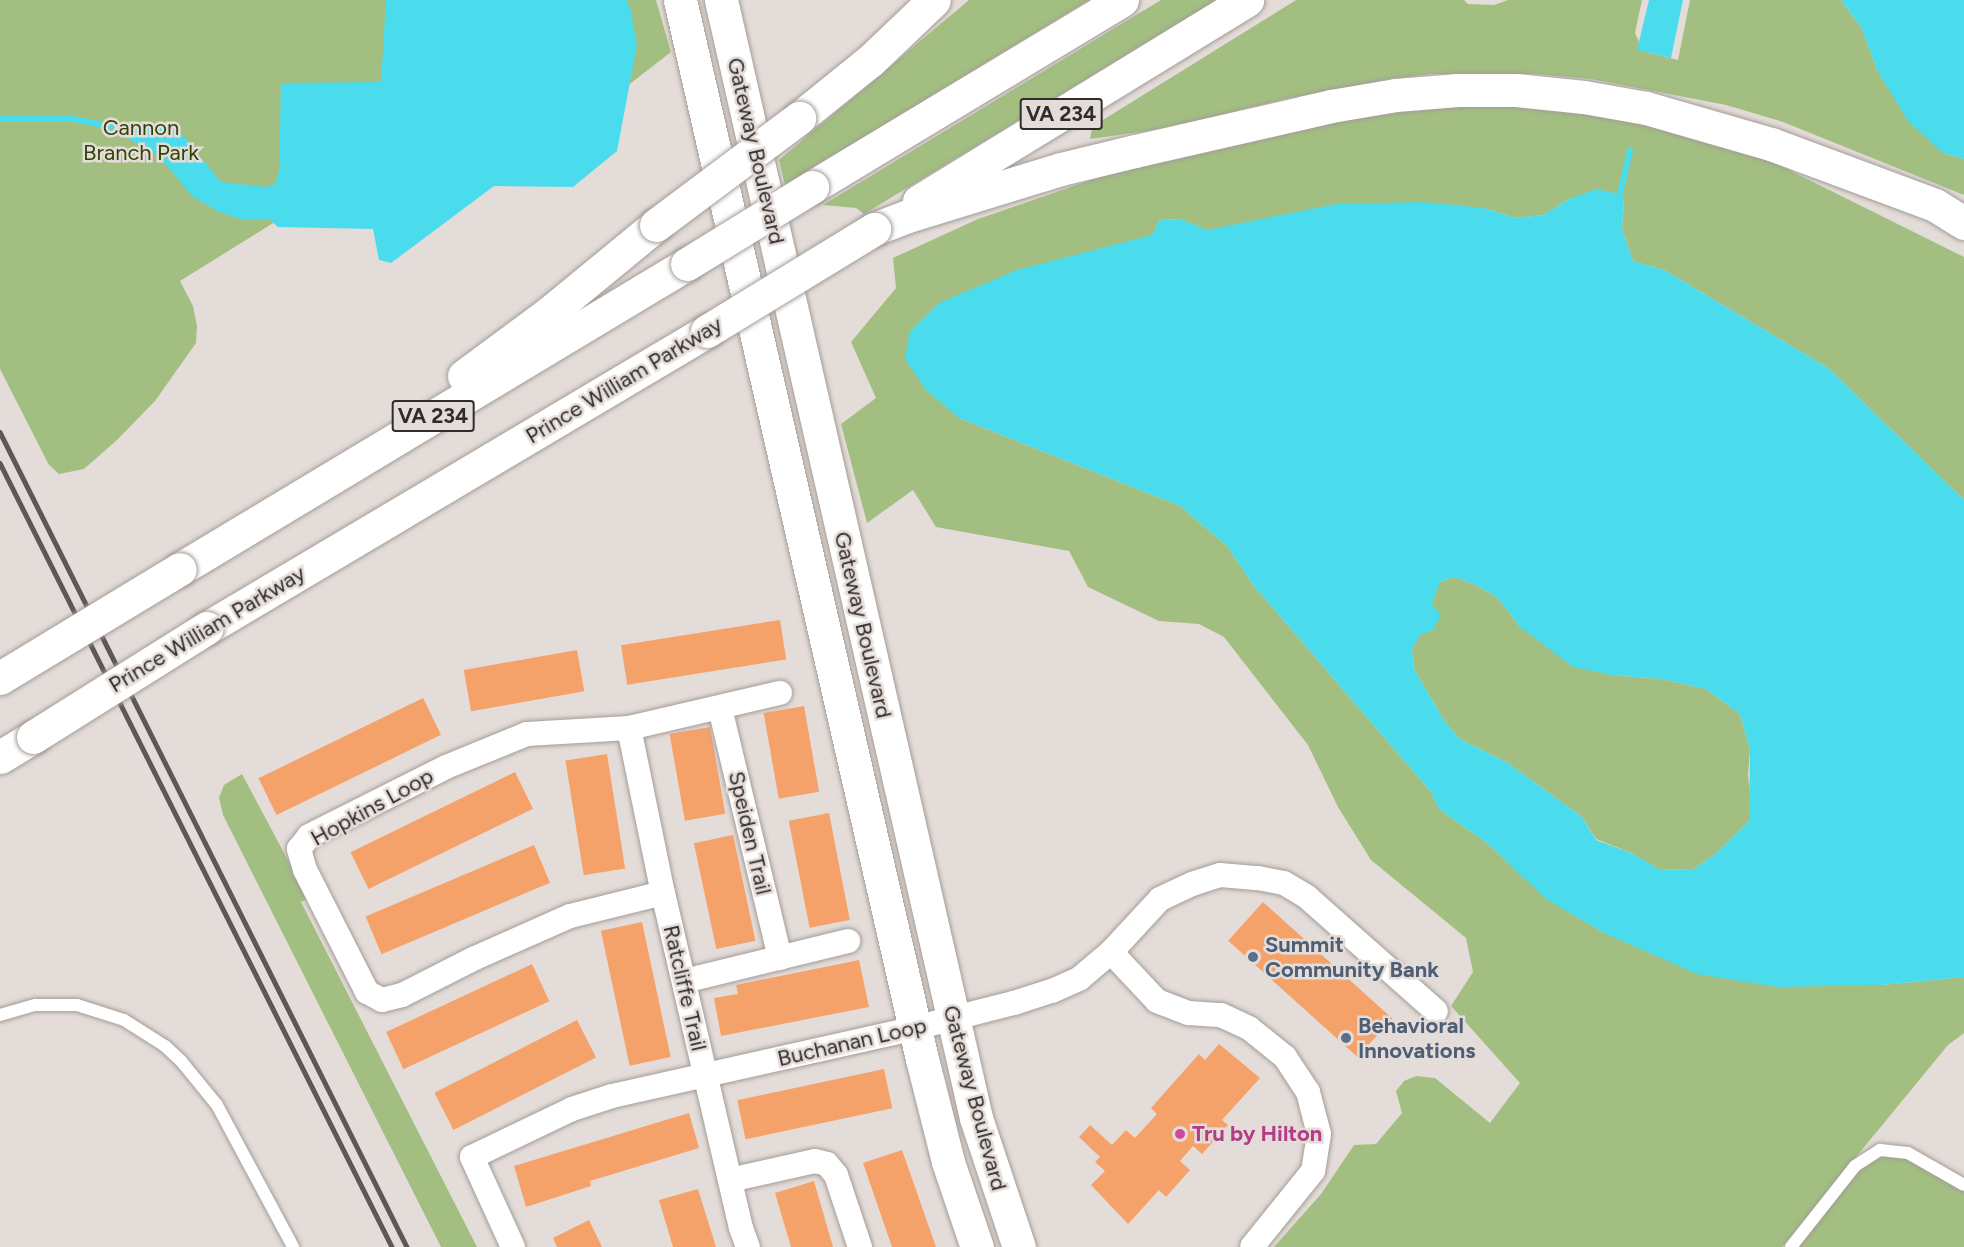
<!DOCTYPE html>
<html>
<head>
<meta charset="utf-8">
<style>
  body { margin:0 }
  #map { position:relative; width:1964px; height:1247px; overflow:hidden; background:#e4dcd8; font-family:Figtree,sans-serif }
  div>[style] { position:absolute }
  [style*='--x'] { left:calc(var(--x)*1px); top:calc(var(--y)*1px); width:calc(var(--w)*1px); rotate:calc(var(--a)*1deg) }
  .green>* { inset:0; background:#a2bf81 }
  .water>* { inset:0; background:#4adced }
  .stream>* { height:6px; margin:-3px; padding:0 3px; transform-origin:3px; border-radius:3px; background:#4adced }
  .building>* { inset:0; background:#f5a26a; transform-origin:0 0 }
  .roads { filter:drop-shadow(0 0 2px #a39c97) drop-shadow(0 0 2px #a39c97) }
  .lane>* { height:12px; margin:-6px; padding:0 6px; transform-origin:6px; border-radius:6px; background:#fff }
  .street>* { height:24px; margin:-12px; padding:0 12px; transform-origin:12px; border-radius:12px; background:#fff }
  .secondary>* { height:33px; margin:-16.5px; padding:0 16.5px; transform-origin:16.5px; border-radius:16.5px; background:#fff }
  .highway>* { height:33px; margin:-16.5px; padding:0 16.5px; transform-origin:16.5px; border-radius:16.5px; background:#fff }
  .rail>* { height:4.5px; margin:-2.25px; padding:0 2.25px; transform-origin:2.25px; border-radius:2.25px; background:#5c5856 }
  .bridges { filter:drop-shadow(0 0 2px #a39c97) drop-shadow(0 0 2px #a39c97) }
  .highway-bridge>* { height:33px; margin:-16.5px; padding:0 16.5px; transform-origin:16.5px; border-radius:16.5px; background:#fff }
  .dots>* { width:16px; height:16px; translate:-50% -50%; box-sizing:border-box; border:3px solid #e4dcd8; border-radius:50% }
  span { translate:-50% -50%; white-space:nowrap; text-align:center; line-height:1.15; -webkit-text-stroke:5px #e4dcd8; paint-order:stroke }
  .shield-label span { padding:2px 4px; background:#e4dcd8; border:2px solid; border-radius:4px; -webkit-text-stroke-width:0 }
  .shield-label { font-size:21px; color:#2f2c2b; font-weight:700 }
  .park-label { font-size:22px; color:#2d4402 }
  .street-label { font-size:22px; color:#2f2c2b }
  .service-label { font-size:22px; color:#4e5e75; font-weight:700 }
  .left { translate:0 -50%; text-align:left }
  .hotel-label { font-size:22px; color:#b23c85; font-weight:700 }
</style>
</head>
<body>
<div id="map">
  <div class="green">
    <i style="clip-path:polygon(0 0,656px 0,671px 52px,613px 97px,487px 90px,180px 281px,193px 306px,197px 326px,196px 343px,155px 401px,117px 440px,84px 469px,59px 474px,49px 465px,0 369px)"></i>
    <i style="clip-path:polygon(969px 0,1089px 0,785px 185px,779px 160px)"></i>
    <i style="clip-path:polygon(1161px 0,1217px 0,864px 214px,856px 208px,823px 205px)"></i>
    <i style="clip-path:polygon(1296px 0,1464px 0,1468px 4px,1494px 5px,1508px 0,1642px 0,1635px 33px,1639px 42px,1638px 50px,1678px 60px,1690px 0,1841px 0,1861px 27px,1878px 72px,1943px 153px,1964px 159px,1964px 195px,1783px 122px,1726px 105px,1591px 79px,1537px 74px,1431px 74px,1390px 79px,1285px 99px,1168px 128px,1090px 139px,1092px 129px,1098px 123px)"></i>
    <i style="clip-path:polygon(1412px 104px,1598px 108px,1753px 152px,1964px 257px,1964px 500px,1828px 368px,1664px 270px,1633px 261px,1622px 229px,1624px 200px,1571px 198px,1543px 215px,1515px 218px,1484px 208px,1206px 230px,1180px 219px,1160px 220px,1152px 235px,1117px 246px,959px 418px,1180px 506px,1227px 546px,1254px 586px,1431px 792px,1439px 809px,1487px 843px,1547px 899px,1604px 933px,1882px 985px,1964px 977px,1964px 1033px,1948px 1045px,1782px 1247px,1274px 1247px,1321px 1194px,1354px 1145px,1376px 1144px,1402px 1113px,1396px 1091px,1404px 1081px,1416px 1076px,1435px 1078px,1490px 1123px,1520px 1083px,1451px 1006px,1473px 972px,1466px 938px,1371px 860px,1338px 807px,1308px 745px,1224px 637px,1199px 624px,1159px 621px,1088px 587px,1069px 551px,936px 527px,913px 490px,867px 523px,841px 424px,876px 398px,851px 342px,896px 288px,893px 258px,978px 219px,1097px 178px,1324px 121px)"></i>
    <i style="clip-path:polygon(1454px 577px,1474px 584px,1497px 597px,1520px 627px,1611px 675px,1662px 679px,1706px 689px,1740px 714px,1750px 750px,1748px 775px,1751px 800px,1749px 821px,1713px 856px,1692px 870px,1659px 869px,1631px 853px,1596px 839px,1582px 817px,1508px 763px,1460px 739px,1445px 722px,1414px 669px,1412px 649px,1440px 582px)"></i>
    <i style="clip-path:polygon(242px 774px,308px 898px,301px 902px,477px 1247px,441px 1247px,223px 815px,219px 798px,224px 785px)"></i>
    <i style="clip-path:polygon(1891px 1149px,1964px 1185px,1964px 1247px,1791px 1247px,1855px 1166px)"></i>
  </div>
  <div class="water">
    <i style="clip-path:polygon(386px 0,626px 0,630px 7px,637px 45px,617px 151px,573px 187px,494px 186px,391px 263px,379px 260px,373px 229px,278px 227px,270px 220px,240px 219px,217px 211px,192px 196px,159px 156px,129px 139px,123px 129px,135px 121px,177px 128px,221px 182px,267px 187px,275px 184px,279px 171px,281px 83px,381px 82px)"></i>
    <i style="clip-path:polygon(1649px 0,1683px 0,1671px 58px,1637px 50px)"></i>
    <i style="clip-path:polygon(1841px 0,1964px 0,1964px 159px,1943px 153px,1908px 121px,1878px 72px,1861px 27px)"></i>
    <i style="clip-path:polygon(evenodd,1597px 189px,1620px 194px,1624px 200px,1622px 229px,1633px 261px,1664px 270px,1828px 368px,1964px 500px,1964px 977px,1882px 985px,1777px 987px,1697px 974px,1604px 933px,1546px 899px,1487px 843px,1439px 809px,1431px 792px,1254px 586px,1227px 546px,1180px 506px,959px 418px,926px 390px,905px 359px,910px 331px,939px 303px,1017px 270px,1152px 235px,1160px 220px,1180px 219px,1207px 230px,1336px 204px,1423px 202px,1484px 208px,1515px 218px,1543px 215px,1571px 198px,1597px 189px,1454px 577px,1474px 584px,1497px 597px,1520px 627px,1573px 667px,1611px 675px,1662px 679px,1706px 689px,1740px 714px,1750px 750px,1749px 821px,1713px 856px,1692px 870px,1659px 869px,1631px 853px,1596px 840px,1582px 817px,1508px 763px,1460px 739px,1445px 722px,1414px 669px,1412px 649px,1420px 635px,1433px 630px,1441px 615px,1432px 604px,1440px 582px,1454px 577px)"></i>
  </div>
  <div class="stream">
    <i style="--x:0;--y:119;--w:74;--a:0"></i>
    <i style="--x:74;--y:119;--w:50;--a:11.5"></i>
    <i style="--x:1620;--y:194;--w:45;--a:-77.2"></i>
  </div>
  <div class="building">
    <i style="left:780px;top:620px;width:40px;height:161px;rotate:81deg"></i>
    <i style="left:577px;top:650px;width:42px;height:115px;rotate:80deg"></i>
    <i style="left:423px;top:698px;width:41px;height:183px;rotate:64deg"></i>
    <i style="left:804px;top:706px;width:87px;height:41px;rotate:80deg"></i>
    <i style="left:710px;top:727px;width:88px;height:41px;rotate:80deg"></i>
    <i style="left:607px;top:754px;width:116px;height:42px;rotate:81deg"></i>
    <i style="left:515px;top:772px;width:41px;height:183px;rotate:64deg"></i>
    <i style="left:829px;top:813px;width:109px;height:41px;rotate:79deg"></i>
    <i style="left:733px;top:835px;width:108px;height:40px;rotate:78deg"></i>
    <i style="left:534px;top:845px;width:41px;height:183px;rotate:67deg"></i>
    <i style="left:1263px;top:902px;width:174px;height:52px;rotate:42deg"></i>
    <i style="left:642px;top:922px;width:138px;height:42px;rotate:78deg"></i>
    <i style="clip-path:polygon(859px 960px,869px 1007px,721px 1036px,714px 998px,738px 994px,736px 985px)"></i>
    <i style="left:532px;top:964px;width:41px;height:161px;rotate:65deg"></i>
    <i style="left:577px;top:1020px;width:42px;height:160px;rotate:63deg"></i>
    <i style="clip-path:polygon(1219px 1044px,1260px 1078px,1222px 1120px,1228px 1125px,1202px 1154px,1193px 1146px,1180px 1161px,1190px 1170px,1166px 1197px,1159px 1190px,1128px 1224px,1091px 1185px,1105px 1171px,1095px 1162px,1100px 1157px,1079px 1137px,1090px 1125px,1112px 1145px,1126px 1130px,1135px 1138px,1157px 1114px,1151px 1108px,1199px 1054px,1205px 1060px)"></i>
    <i style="left:884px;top:1069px;width:40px;height:150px;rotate:78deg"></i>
    <i style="clip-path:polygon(689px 1113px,699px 1148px,590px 1181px,591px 1186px,526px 1207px,514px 1166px)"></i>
    <i style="clip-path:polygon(902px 1150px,936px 1247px,892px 1247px,863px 1163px)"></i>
    <i style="clip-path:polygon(814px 1181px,833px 1247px,791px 1247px,775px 1193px)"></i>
    <i style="clip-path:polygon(698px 1189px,716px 1247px,673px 1247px,659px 1200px)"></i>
    <i style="clip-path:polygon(589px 1220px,602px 1247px,557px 1247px,553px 1238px)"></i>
  </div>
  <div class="roads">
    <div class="lane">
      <i style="--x:0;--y:1015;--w:37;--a:-16"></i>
      <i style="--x:36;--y:1005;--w:41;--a:0"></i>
      <i style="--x:77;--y:1005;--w:49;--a:17.7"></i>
      <i style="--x:124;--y:1020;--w:49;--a:32.4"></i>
      <i style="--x:165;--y:1046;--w:22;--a:43"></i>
      <i style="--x:181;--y:1061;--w:57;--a:50.7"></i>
      <i style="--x:217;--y:1105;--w:161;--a:61.8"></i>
      <i style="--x:1791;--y:1247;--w:103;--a:-51.7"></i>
      <i style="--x:1855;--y:1166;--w:30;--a:-33"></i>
      <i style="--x:1880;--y:1150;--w:28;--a:6"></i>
      <i style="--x:1908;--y:1153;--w:64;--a:29.7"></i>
    </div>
    <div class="street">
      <i style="--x:720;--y:708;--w:257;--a:76.5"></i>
      <i style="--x:629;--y:728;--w:168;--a:78.4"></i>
      <i style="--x:663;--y:893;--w:344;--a:76.9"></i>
      <i style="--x:741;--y:1228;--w:20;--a:70"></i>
      <i style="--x:663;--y:893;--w:96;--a:166.1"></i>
      <i style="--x:570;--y:916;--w:104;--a:156.1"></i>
      <i style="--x:475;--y:958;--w:82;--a:153.1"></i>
      <i style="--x:402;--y:995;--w:21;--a:166"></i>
      <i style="--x:382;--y:1000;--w:17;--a:-152"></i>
      <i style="--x:367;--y:992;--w:137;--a:-116.9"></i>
      <i style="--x:305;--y:870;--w:22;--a:-106"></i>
      <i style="--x:299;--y:849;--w:16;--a:-52"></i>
      <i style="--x:309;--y:836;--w:153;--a:-26.7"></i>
      <i style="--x:446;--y:767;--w:87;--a:-22.2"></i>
      <i style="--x:527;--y:734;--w:102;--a:-3.4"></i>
      <i style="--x:629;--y:728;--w:155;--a:-13.1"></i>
      <i style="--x:1111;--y:952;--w:67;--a:46.8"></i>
      <i style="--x:1157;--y:1001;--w:34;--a:21"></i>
      <i style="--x:1189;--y:1013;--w:32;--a:4"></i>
      <i style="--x:1221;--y:1015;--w:31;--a:25"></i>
      <i style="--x:1249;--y:1028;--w:46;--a:38.9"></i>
      <i style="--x:1285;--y:1057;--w:42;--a:56.7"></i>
      <i style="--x:1308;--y:1092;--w:43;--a:75.3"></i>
      <i style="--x:1319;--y:1134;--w:37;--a:99"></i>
      <i style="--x:1313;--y:1171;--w:97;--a:128.8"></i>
      <i style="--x:684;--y:981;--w:169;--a:-13.7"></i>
      <i style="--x:730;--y:1180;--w:87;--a:-12.6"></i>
      <i style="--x:815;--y:1161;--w:12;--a:14"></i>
      <i style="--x:827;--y:1164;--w:14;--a:51"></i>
      <i style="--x:836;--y:1175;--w:76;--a:71.6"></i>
      <i style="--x:513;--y:1247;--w:99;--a:-114.5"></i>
      <i style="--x:472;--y:1157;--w:111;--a:-25.6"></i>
      <i style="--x:572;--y:1109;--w:42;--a:-18"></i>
      <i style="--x:612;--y:1096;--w:311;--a:-12.6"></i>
      <i style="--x:915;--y:1028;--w:102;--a:-14.2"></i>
      <i style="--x:1014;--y:1003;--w:40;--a:-18"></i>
      <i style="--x:1052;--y:991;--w:30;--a:-24"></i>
      <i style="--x:1079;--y:979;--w:42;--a:-40.2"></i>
      <i style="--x:1111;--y:952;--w:72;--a:-47.2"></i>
      <i style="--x:1160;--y:899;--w:35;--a:-25"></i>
      <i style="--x:1192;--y:884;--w:29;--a:-18"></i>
      <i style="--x:1220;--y:875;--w:38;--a:5"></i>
      <i style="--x:1258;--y:878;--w:26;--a:11"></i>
      <i style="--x:1284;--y:883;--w:27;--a:31"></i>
      <i style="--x:1307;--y:897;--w:172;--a:41.5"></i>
    </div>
    <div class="secondary">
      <i style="--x:680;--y:0;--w:1086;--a:77.13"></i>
      <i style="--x:922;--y:1059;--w:106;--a:75.8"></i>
      <i style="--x:948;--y:1162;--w:90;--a:71.2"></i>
      <i style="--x:721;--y:0;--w:1147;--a:77.15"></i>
      <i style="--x:976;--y:1118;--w:136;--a:71.6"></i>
    </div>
    <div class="highway">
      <i style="--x:799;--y:118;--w:91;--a:-38.8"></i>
      <i style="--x:870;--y:61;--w:88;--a:-43.6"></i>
      <i style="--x:812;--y:187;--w:362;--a:-31.1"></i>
      <i style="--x:919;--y:201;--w:385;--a:-31.5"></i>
      <i style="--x:874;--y:229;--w:36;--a:-21"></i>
      <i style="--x:908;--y:216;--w:160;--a:-17.1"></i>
      <i style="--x:1061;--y:169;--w:76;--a:-13.7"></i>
      <i style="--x:1135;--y:151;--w:201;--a:-12.9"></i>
      <i style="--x:1331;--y:106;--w:66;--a:-9.6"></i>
      <i style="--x:1396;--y:95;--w:62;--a:-4.6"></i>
      <i style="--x:1458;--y:90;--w:58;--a:0"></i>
      <i style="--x:1516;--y:90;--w:68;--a:5.9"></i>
      <i style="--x:1584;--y:97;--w:63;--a:10.1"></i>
      <i style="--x:1646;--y:108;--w:130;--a:16.1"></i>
      <i style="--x:1771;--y:144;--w:175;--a:20.4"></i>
      <i style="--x:1935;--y:205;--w:34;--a:32"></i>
      <i style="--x:464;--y:376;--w:106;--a:-36.5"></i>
      <i style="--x:549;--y:313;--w:139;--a:-39.4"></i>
      <i style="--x:180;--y:569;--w:592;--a:-31.03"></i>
      <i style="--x:207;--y:628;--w:582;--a:-30.71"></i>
      <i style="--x:0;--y:757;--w:39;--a:-31"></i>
    </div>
  </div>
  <div class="rail">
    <i style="--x:0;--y:432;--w:911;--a:63.46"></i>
    <i style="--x:0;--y:463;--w:877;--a:63.43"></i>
  </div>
  <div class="bridges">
    <div class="highway-bridge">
      <i style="--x:656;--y:225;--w:179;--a:-36.8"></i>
      <i style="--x:687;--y:264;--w:147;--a:-31.6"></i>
      <i style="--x:707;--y:331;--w:196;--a:-31.4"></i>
      <i style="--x:0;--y:678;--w:210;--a:-31.2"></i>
      <i style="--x:33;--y:737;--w:205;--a:-32.1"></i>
    </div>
  </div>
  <div class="dots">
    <i style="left:1253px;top:957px;background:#5c6f8a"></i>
    <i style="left:1346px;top:1038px;background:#5c6f8a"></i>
    <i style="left:1180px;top:1134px;background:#d1479c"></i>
  </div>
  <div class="shield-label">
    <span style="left:1061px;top:114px">VA 234</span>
    <span style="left:433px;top:416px">VA 234</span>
  </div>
  <div class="park-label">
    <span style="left:141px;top:140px">Cannon<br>Branch Park</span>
  </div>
  <div class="street-label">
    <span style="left:756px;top:151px;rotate:77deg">Gateway Boulevard</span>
    <span style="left:624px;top:380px;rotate:-31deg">Prince William Parkway</span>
    <span style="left:863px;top:625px;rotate:77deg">Gateway Boulevard</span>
    <span style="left:207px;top:629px;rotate:-31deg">Prince William Parkway</span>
    <span style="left:372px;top:807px;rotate:-29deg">Hopkins Loop</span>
    <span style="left:750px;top:833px;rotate:77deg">Speiden Trail</span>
    <span style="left:685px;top:988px;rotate:77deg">Ratcliffe Trail</span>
    <span style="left:852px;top:1042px;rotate:-13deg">Buchanan Loop</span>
    <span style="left:975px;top:1098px;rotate:75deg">Gateway Boulevard</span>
  </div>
  <div class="service-label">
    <span class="left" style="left:1265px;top:957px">Summit<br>Community Bank</span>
    <span class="left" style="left:1358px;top:1038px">Behavioral<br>Innovations</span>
  </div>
  <div class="hotel-label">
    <span class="left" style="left:1192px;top:1134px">Tru by Hilton</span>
  </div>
</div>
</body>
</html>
